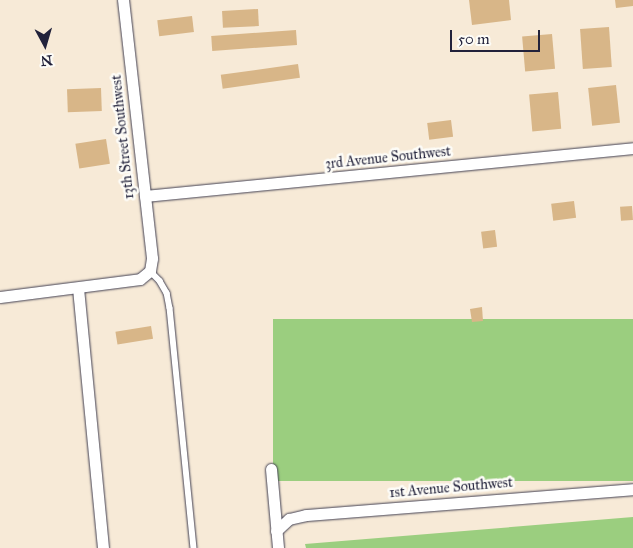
<!DOCTYPE html>
<html>
<head>
<meta charset="utf-8">
<style>
  body { margin:0 }
  #map { position:relative; width:633px; height:548px; overflow:hidden; background:#f7ead7; font-family:"IM FELL Great Primer",serif }
  div>[style] { position:absolute }
  [style*='--x'] { left:calc(var(--x)*1px); top:calc(var(--y)*1px); width:calc(var(--w)*1px); rotate:calc(var(--a)*1deg) }
  .green>* { inset:0; background:#9bce7f; transform-origin:0 0 }
  .building>* { inset:0; background:#d8b688; transform-origin:0 0 }
  .roads { filter:drop-shadow(0 0 1px #424052) drop-shadow(0 0 1px #424052) }
  .service>* { height:5.5px; margin:-2.75px; padding:0 2.75px; transform-origin:2.75px; border-radius:2.75px; background:#fff }
  .minor>* { height:11px; margin:-5.5px; padding:0 5.5px; transform-origin:5.5px; border-radius:5.5px; background:#fff }
  span { translate:-50% -50%; white-space:nowrap; text-align:center; line-height:1.15; -webkit-text-stroke:5px #fdfcf7; paint-order:stroke }
  .street-label { font-size:14px; color:#22223b }
  .north { position:absolute; left:20px; top:20px; width:50px; height:50px; -webkit-text-stroke:4px #fdfcf7; paint-order:stroke; rotate:174deg; font-size:14px; font-weight:700; line-height:20px; text-align:center; color:#22223b }
  .north::after { content:''; display:block; margin:auto; width:18px; height:22px; background:#22223b; clip-path:polygon(50% 0,100% 100%,50% 72%,0 100%) }
  .scale { position:absolute; left:450px; top:30px; width:90px; height:22px; box-sizing:border-box; border:2px solid #22223b; border-top:0; padding-left:6px; font-size:15px; line-height:18px; white-space:nowrap; color:#22223b; -webkit-text-stroke:4px #fdfcf7; paint-order:stroke }
</style>
</head>
<body>
<div id="map">
  <div class="green">
    <i style="left:633px;top:319px;width:162px;height:360px;rotate:90deg"></i>
    <i style="clip-path:polygon(633px 517px,633px 548px,306px 548px,305px 544px)"></i>
  </div>
  <div class="building">
    <i style="clip-path:polygon(469px 0,509px 0,511px 20px,472px 25px)"></i>
    <i style="clip-path:polygon(615px 0,633px 0,633px 6px,616px 8px)"></i>
    <i style="left:258px;top:9px;width:17px;height:36px;rotate:87deg"></i>
    <i style="left:192px;top:16px;width:16px;height:35px;rotate:83deg"></i>
    <i style="left:609px;top:27px;width:40px;height:29px;rotate:86deg"></i>
    <i style="left:296px;top:30px;width:15px;height:85px;rotate:86deg"></i>
    <i style="left:552px;top:34px;width:35px;height:30px;rotate:85deg"></i>
    <i style="left:298px;top:64px;width:14px;height:78px;rotate:82deg"></i>
    <i style="left:616px;top:85px;width:38px;height:28px;rotate:84deg"></i>
    <i style="left:101px;top:88px;width:23px;height:34px;rotate:88deg"></i>
    <i style="left:558px;top:92px;width:37px;height:29px;rotate:85deg"></i>
    <i style="left:451px;top:120px;width:17px;height:24px;rotate:83deg"></i>
    <i style="left:106px;top:139px;width:25px;height:31px;rotate:81deg"></i>
    <i style="left:574px;top:201px;width:17px;height:23px;rotate:83deg"></i>
    <i style="left:632px;top:206px;width:14px;height:12px;rotate:86deg"></i>
    <i style="left:495px;top:230px;width:17px;height:14px;rotate:83deg"></i>
    <i style="clip-path:polygon(482px 307px,483px 321px,472px 322px,470px 309px)"></i>
    <i style="left:151px;top:326px;width:13px;height:36px;rotate:81deg"></i>
  </div>
  <div class="roads">
    <div class="service">
      <i style="--x:150;--y:271;--w:14;--a:45"></i>
      <i style="--x:160;--y:281;--w:14;--a:60"></i>
      <i style="--x:167;--y:293;--w:15;--a:79"></i>
      <i style="--x:170;--y:308;--w:241;--a:84.3"></i>
    </div>
    <div class="minor">
      <i style="--x:145;--y:196;--w:490;--a:-5.6"></i>
      <i style="--x:78;--y:288;--w:261;--a:84.5"></i>
      <i style="--x:0;--y:297;--w:141;--a:-7.3"></i>
      <i style="--x:140;--y:279;--w:13;--a:-39"></i>
      <i style="--x:150;--y:271;--w:13;--a:-81"></i>
      <i style="--x:152;--y:258;--w:260;--a:-96.4"></i>
      <i style="--x:271;--y:469;--w:79;--a:84.9"></i>
      <i style="--x:276;--y:531;--w:18;--a:-43"></i>
      <i style="--x:289;--y:519;--w:17;--a:-13"></i>
      <i style="--x:306;--y:515;--w:328;--a:-4.5"></i>
    </div>
  </div>
  <div class="street-label">
    <span style="left:123px;top:137px;rotate:-96deg">13th Street Southwest</span>
    <span style="left:388px;top:158px;rotate:-6deg">3rd Avenue Southwest</span>
    <span style="left:451px;top:488px;rotate:-5deg">1st Avenue Southwest</span>
  </div>
  <div class="north">N</div>
  <div class="scale">50 m</div>
</div>
</body>
</html>
